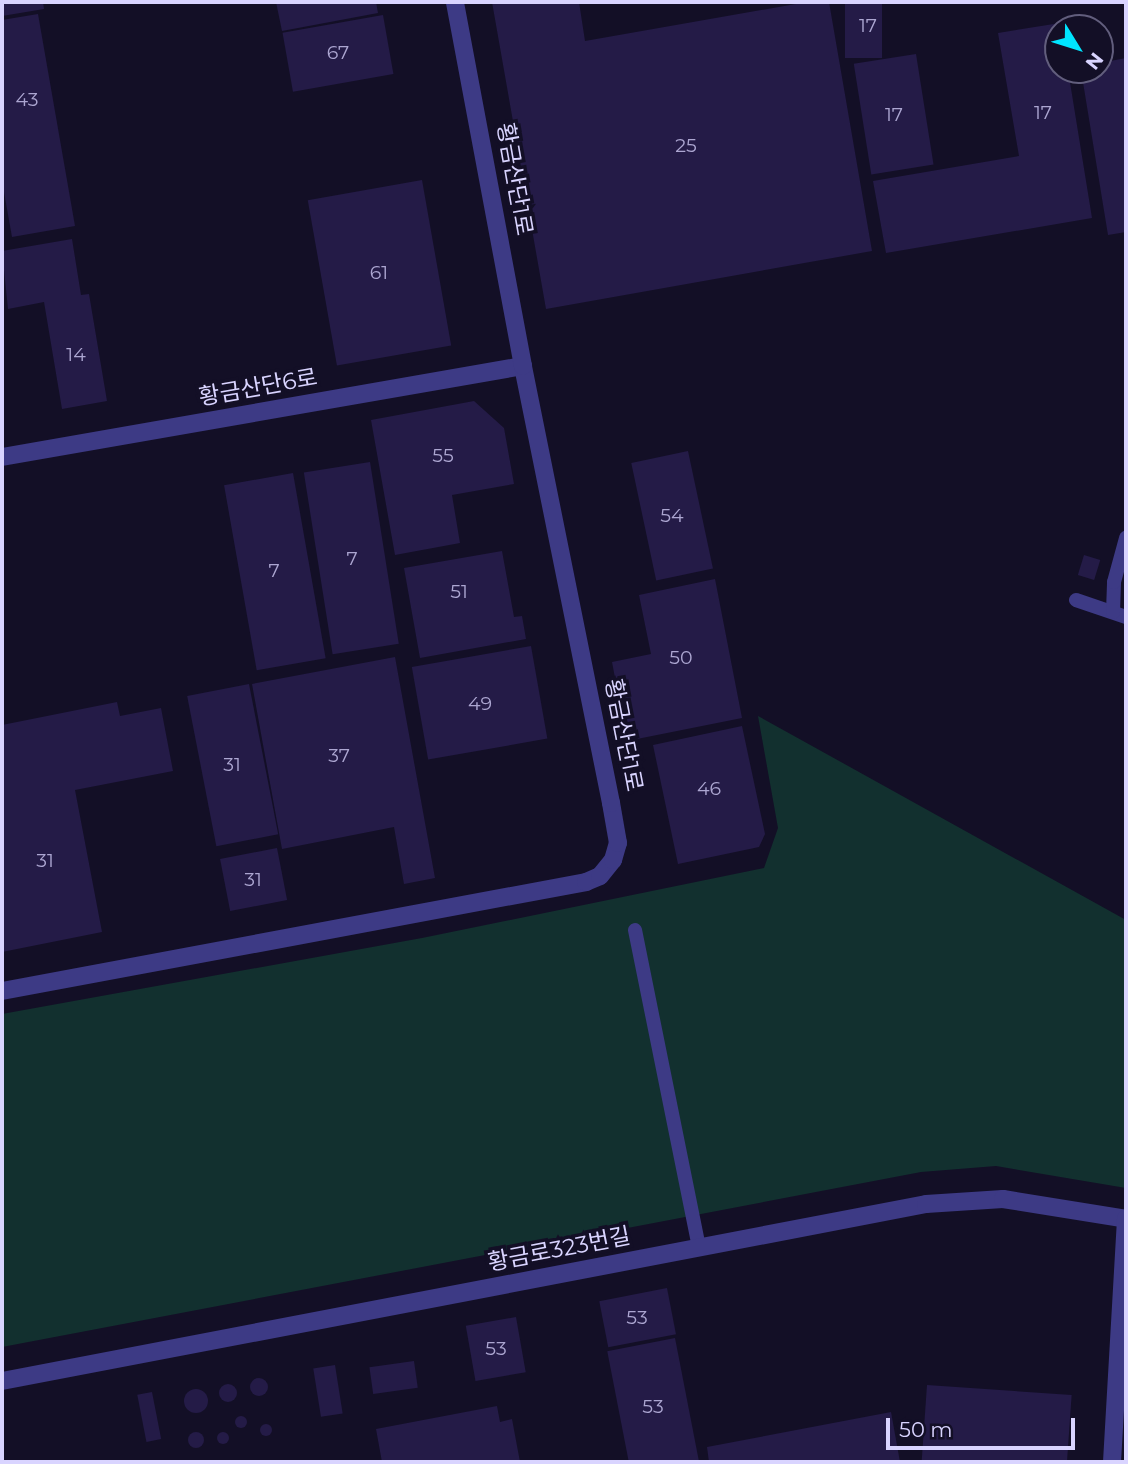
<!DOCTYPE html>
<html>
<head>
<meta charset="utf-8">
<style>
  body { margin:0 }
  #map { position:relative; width:1128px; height:1464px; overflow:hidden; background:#130f26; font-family:Montserrat,"Noto Sans KR",sans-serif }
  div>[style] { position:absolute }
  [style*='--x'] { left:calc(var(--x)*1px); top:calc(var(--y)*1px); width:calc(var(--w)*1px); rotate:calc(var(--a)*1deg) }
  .green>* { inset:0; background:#12302f }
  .building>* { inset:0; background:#241b47; transform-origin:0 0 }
  .round { border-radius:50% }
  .lane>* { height:14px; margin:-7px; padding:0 7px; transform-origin:7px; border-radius:7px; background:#3d3a85 }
  .street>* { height:18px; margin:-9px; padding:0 9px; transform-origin:9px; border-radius:9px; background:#3d3a85 }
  span { translate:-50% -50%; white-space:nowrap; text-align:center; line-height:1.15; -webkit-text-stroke:7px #130f26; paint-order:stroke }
  .number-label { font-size:19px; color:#aca6d1 }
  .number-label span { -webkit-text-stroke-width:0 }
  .street-label { font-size:23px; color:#d9d4ff }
  .frame { position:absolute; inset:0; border:4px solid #d9d4ff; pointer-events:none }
  .north { position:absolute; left:1044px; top:14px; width:70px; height:70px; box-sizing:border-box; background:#130f26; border:2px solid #625e7d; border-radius:50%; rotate:128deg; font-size:19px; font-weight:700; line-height:28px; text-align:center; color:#d9d4ff }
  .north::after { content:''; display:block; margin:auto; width:24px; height:32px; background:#00e5ff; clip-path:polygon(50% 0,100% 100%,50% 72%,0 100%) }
  .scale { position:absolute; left:886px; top:1418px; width:189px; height:32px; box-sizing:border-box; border:4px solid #d9d4ff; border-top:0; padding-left:9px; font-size:21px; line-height:24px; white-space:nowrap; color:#d9d4ff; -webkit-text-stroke:5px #130f26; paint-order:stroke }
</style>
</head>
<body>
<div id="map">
  <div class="green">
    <i style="clip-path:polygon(758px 716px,1126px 920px,1126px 1188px,996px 1166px,921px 1172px,2px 1347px,2px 1014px,422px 938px,764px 868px,778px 828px)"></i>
  </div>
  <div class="building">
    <i style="clip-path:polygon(2px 2px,43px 2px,44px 9px,2px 16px)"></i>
    <i style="clip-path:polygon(276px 2px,376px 2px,378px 13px,282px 31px)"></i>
    <i style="clip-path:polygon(492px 2px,579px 2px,585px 41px,807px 2px,829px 2px,872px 251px,546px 309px)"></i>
    <i style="left:845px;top:2px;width:37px;height:56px"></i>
    <i style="clip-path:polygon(38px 14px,75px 226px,12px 237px,2px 181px,2px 20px)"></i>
    <i style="left:383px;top:15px;width:60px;height:102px;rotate:80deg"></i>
    <i style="clip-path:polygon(1060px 23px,1058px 70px,1068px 70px,1092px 218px,886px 253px,873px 181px,1019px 156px,998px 33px)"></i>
    <i style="left:916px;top:54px;width:112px;height:63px;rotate:81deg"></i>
    <i style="clip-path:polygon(1126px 58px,1126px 232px,1108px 235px,1081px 70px,1100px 70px,1100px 63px)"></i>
    <i style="left:422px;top:180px;width:168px;height:116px;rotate:80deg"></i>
    <i style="clip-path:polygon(72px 239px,81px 295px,89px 294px,107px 401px,62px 409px,44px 302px,8px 309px,2px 251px)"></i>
    <i style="clip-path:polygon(474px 401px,504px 428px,514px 484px,452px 495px,460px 543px,395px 555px,371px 420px)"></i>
    <i style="left:688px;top:451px;width:120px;height:58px;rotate:78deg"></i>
    <i style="left:370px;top:462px;width:184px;height:67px;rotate:81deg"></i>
    <i style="left:293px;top:473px;width:188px;height:70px;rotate:80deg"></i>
    <i style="clip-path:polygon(502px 551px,514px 617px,522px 616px,526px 639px,420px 658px,404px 568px)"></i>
    <i style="left:1084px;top:555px;width:17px;height:21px;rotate:17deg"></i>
    <i style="clip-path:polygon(715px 579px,742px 718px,627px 741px,612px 662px,651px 654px,639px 595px)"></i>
    <i style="left:531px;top:646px;width:94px;height:121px;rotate:80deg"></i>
    <i style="clip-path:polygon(395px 657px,435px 878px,404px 884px,394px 827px,282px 849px,252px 684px)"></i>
    <i style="left:249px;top:684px;width:153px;height:63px;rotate:79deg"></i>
    <i style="clip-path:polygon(117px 702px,120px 716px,161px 708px,173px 771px,75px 790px,102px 932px,2px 952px,2px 725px)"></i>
    <i style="clip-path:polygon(742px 726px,765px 834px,759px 847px,678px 864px,653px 745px)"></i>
    <i style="left:277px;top:848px;width:53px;height:58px;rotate:79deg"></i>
    <i style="left:667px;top:1288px;width:47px;height:69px;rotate:79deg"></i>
    <i style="left:516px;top:1317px;width:56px;height:51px;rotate:80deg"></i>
    <i style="left:675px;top:1338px;width:126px;height:69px;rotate:79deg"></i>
    <i style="left:414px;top:1361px;width:27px;height:45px;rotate:82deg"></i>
    <i style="left:335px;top:1365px;width:49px;height:22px;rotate:81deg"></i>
    <i class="round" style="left:250px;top:1378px;width:18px;height:18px"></i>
    <i class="round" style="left:219px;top:1384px;width:18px;height:18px"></i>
    <i style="left:927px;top:1385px;width:145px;height:77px;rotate:4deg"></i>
    <i class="round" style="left:184px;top:1389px;width:24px;height:24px"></i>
    <i style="left:152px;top:1392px;width:48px;height:15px;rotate:79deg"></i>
    <i style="clip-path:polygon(497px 1406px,500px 1422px,512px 1419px,520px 1462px,382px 1462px,376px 1429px)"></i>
    <i style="clip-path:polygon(891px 1412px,900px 1462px,709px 1462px,707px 1447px)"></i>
    <i class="round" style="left:235px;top:1416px;width:12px;height:12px"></i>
    <i class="round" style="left:260px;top:1424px;width:12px;height:12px"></i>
    <i class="round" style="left:217px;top:1432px;width:12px;height:12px"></i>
    <i class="round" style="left:188px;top:1432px;width:16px;height:16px"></i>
  </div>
  <div class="lane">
    <i style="--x:1076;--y:600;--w:53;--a:18.8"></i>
    <i style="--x:1113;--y:612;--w:30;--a:-88"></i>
    <i style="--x:1114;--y:582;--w:46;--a:-74.7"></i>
    <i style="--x:635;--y:930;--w:324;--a:78.6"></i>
  </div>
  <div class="street">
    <i style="--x:2;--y:457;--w:529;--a:-9.91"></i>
    <i style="--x:2;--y:991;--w:594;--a:-10.57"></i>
    <i style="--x:586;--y:882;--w:15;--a:-23"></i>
    <i style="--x:600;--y:876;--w:21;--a:-51"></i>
    <i style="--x:613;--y:860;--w:18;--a:-74"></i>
    <i style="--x:618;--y:843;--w:41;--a:-99.9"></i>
    <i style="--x:611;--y:803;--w:446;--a:-101.4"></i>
    <i style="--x:523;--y:366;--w:370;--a:-100.6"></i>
    <i style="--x:2;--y:1381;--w:941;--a:-10.84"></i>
    <i style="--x:926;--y:1204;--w:77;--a:-3.7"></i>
    <i style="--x:1003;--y:1199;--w:125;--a:9.2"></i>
    <i style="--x:1112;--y:1462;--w:244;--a:-86.7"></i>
  </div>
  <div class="number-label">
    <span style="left:868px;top:26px">17</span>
    <span style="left:338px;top:53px">67</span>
    <span style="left:27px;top:100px">43</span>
    <span style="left:1043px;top:113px">17</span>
    <span style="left:894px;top:115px">17</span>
    <span style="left:686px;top:146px">25</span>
    <span style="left:379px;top:273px">61</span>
    <span style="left:76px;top:355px">14</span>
    <span style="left:443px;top:456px">55</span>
    <span style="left:672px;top:516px">54</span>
    <span style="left:352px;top:559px">7</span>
    <span style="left:274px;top:571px">7</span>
    <span style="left:459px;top:592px">51</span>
    <span style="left:681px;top:658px">50</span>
    <span style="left:480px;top:704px">49</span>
    <span style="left:339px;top:756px">37</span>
    <span style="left:232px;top:765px">31</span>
    <span style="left:709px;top:789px">46</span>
    <span style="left:45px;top:861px">31</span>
    <span style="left:253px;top:880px">31</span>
    <span style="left:637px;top:1318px">53</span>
    <span style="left:496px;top:1349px">53</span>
    <span style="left:653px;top:1407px">53</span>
  </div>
  <div class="street-label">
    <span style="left:515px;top:179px;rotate:80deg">황금산단1로</span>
    <span style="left:258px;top:387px;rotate:-10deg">황금산단6로</span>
    <span style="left:624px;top:735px;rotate:79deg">황금산단1로</span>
    <span style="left:559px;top:1249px;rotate:-11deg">황금로323번길</span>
  </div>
  <div class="frame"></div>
  <div class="north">N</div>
  <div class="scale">50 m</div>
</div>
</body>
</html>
